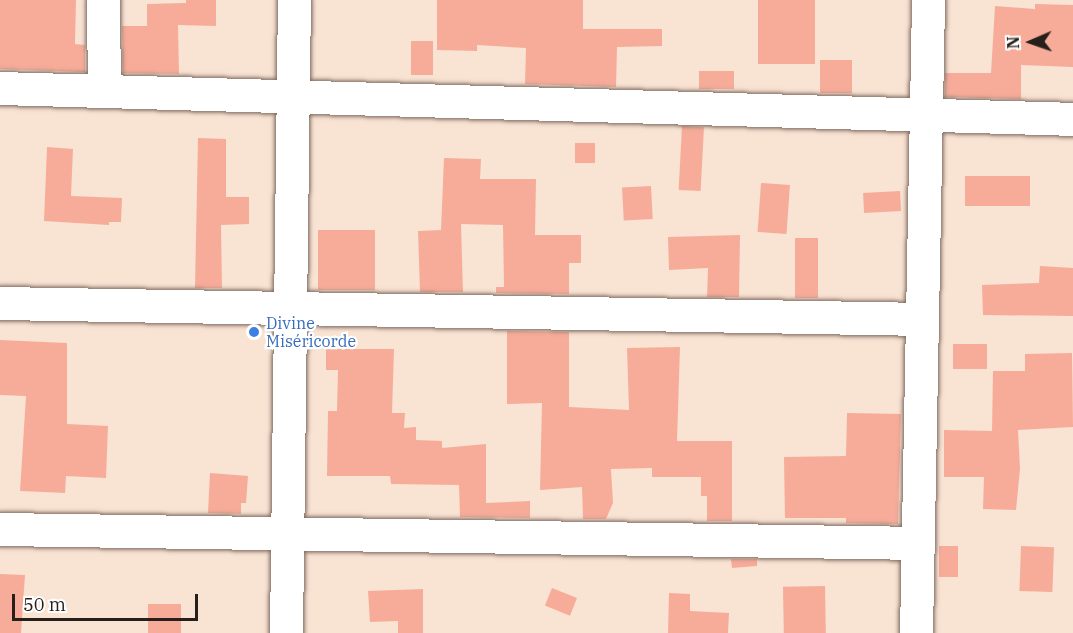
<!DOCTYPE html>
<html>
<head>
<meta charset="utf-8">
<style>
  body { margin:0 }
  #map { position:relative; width:1073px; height:633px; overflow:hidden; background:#f9e3d3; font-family:"IBM Plex Serif",serif }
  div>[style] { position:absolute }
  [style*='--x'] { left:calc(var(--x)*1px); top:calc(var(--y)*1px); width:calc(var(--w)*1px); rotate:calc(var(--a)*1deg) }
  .building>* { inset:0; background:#f7ac9a; transform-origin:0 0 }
  .roads { filter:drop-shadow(0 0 2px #7e6b5e) drop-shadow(0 0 2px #7e6b5e) }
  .minor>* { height:33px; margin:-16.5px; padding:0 16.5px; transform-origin:16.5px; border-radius:16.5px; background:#fff }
  .dots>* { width:16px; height:16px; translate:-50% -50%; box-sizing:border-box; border:3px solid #fff; border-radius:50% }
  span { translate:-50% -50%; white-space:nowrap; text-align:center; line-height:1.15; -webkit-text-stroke:4.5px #fff; paint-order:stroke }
  .shop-label { font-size:16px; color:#366cbe }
  .left { translate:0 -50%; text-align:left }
  .north { position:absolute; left:1001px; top:12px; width:60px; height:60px; -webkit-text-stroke:4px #fff; paint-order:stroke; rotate:268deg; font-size:16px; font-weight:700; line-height:24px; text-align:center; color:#27201a }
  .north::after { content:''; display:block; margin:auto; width:21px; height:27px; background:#27201a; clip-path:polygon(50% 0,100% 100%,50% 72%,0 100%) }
  .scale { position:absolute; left:12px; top:594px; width:186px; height:27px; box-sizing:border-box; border:3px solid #27201a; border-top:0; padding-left:8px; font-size:18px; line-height:21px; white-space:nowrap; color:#27201a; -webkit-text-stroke:4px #fff; paint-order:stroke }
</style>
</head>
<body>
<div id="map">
  <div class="building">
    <i style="clip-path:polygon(0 0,76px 0,75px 44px,85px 45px,85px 72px,0 69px)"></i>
    <i style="clip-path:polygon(186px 0,216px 0,216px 26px,178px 25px,179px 74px,123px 73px,122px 26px,147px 26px,147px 4px,186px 3px)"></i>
    <i style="clip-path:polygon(437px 0,583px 0,583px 29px,662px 29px,662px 46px,617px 47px,616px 87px,525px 84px,526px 48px,477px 45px,477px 51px,437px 50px)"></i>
    <i style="left:758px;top:0;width:57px;height:64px"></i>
    <i style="clip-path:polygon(1035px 4px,1073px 5px,1073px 67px,1021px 65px,1021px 99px,945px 97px,945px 73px,991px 73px,995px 6px,1035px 9px)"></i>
    <i style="left:411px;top:41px;width:22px;height:34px"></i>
    <i style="left:820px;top:60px;width:32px;height:33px"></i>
    <i style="left:699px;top:71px;width:35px;height:18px"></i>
    <i style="left:682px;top:126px;width:22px;height:64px;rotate:3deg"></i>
    <i style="clip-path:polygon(198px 138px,226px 139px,226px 197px,249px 197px,249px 224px,221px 225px,222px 288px,195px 288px)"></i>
    <i style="left:575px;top:143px;width:20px;height:20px"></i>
    <i style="clip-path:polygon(47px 147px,73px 149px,71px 196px,122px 198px,121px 222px,109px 222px,109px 225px,44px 221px)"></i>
    <i style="clip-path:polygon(444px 158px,481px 159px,480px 179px,536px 179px,535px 235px,581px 235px,581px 263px,569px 263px,569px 294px,496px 293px,496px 287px,504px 287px,503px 225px,461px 224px,463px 292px,420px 292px,418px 231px,441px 230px)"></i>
    <i style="left:965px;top:176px;width:65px;height:30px"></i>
    <i style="left:761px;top:183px;width:29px;height:49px;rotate:4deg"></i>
    <i style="left:651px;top:186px;width:33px;height:29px;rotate:87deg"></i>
    <i style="left:900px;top:191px;width:20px;height:37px;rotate:87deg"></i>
    <i style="left:318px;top:230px;width:57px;height:60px"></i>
    <i style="clip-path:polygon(740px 235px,739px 297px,707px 297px,708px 268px,669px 270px,668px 237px)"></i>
    <i style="left:795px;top:238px;width:23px;height:60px"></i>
    <i style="clip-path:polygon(1040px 266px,1073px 268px,1073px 316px,983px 315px,982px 285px,1039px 283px)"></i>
    <i style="clip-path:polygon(507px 331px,569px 332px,569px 407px,629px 410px,627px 348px,680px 347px,677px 441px,732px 441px,732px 521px,707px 521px,707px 496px,701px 496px,701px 477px,652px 477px,652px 468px,611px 469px,613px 503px,606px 519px,583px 519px,582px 487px,540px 490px,542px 403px,507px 404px)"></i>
    <i style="clip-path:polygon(0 340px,67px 343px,67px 424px,108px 426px,106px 478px,66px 476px,65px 493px,20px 491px,26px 396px,0 395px)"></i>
    <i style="left:987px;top:344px;width:25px;height:34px;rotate:90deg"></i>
    <i style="clip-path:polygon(326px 349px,394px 349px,392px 413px,405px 413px,404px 428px,416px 427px,416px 440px,442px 441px,442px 448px,486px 444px,486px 503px,530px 501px,530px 518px,460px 517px,459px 485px,391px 484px,390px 476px,327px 476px,328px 411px,337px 411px,338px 370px,326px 370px)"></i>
    <i style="clip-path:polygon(1072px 353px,1073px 427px,1018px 430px,1020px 469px,1016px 510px,983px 509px,984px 477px,944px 477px,944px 430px,992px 431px,993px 371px,1025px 371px,1025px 354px)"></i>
    <i style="clip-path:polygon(847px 413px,901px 414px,898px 524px,846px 523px,846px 518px,785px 518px,784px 457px,846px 456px)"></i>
    <i style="clip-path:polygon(210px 473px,248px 476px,246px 503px,241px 503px,241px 514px,208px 513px)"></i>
    <i style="left:939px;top:546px;width:19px;height:31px"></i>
    <i style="left:1021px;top:546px;width:33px;height:45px;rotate:2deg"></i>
    <i style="clip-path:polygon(731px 559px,757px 559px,757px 566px,732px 568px)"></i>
    <i style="clip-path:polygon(0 574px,25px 575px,21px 633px,0 633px)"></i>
    <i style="left:825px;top:586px;width:47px;height:42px;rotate:89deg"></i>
    <i style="left:552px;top:588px;width:27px;height:19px;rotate:22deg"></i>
    <i style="clip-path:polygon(423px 589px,423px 633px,398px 633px,398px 621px,370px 622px,368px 591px)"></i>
    <i style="clip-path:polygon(669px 593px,690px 594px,690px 611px,729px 613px,728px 633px,668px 633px)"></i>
    <i style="left:148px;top:604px;width:33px;height:29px"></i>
  </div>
  <div class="roads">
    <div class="minor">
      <i style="--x:103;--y:0;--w:90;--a:89.4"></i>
      <i style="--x:0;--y:88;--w:1073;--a:1.65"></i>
      <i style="--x:0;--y:303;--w:922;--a:0.99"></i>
      <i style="--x:0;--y:529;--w:918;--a:0.87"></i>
      <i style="--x:286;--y:633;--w:633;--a:-89.28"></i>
      <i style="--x:916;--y:633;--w:633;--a:-88.91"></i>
    </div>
  </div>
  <div class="dots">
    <i style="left:254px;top:332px;background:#3f7fe0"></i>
  </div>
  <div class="shop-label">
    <span class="left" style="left:266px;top:332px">Divine<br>Miséricorde</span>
  </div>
  <div class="north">N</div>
  <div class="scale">50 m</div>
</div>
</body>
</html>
